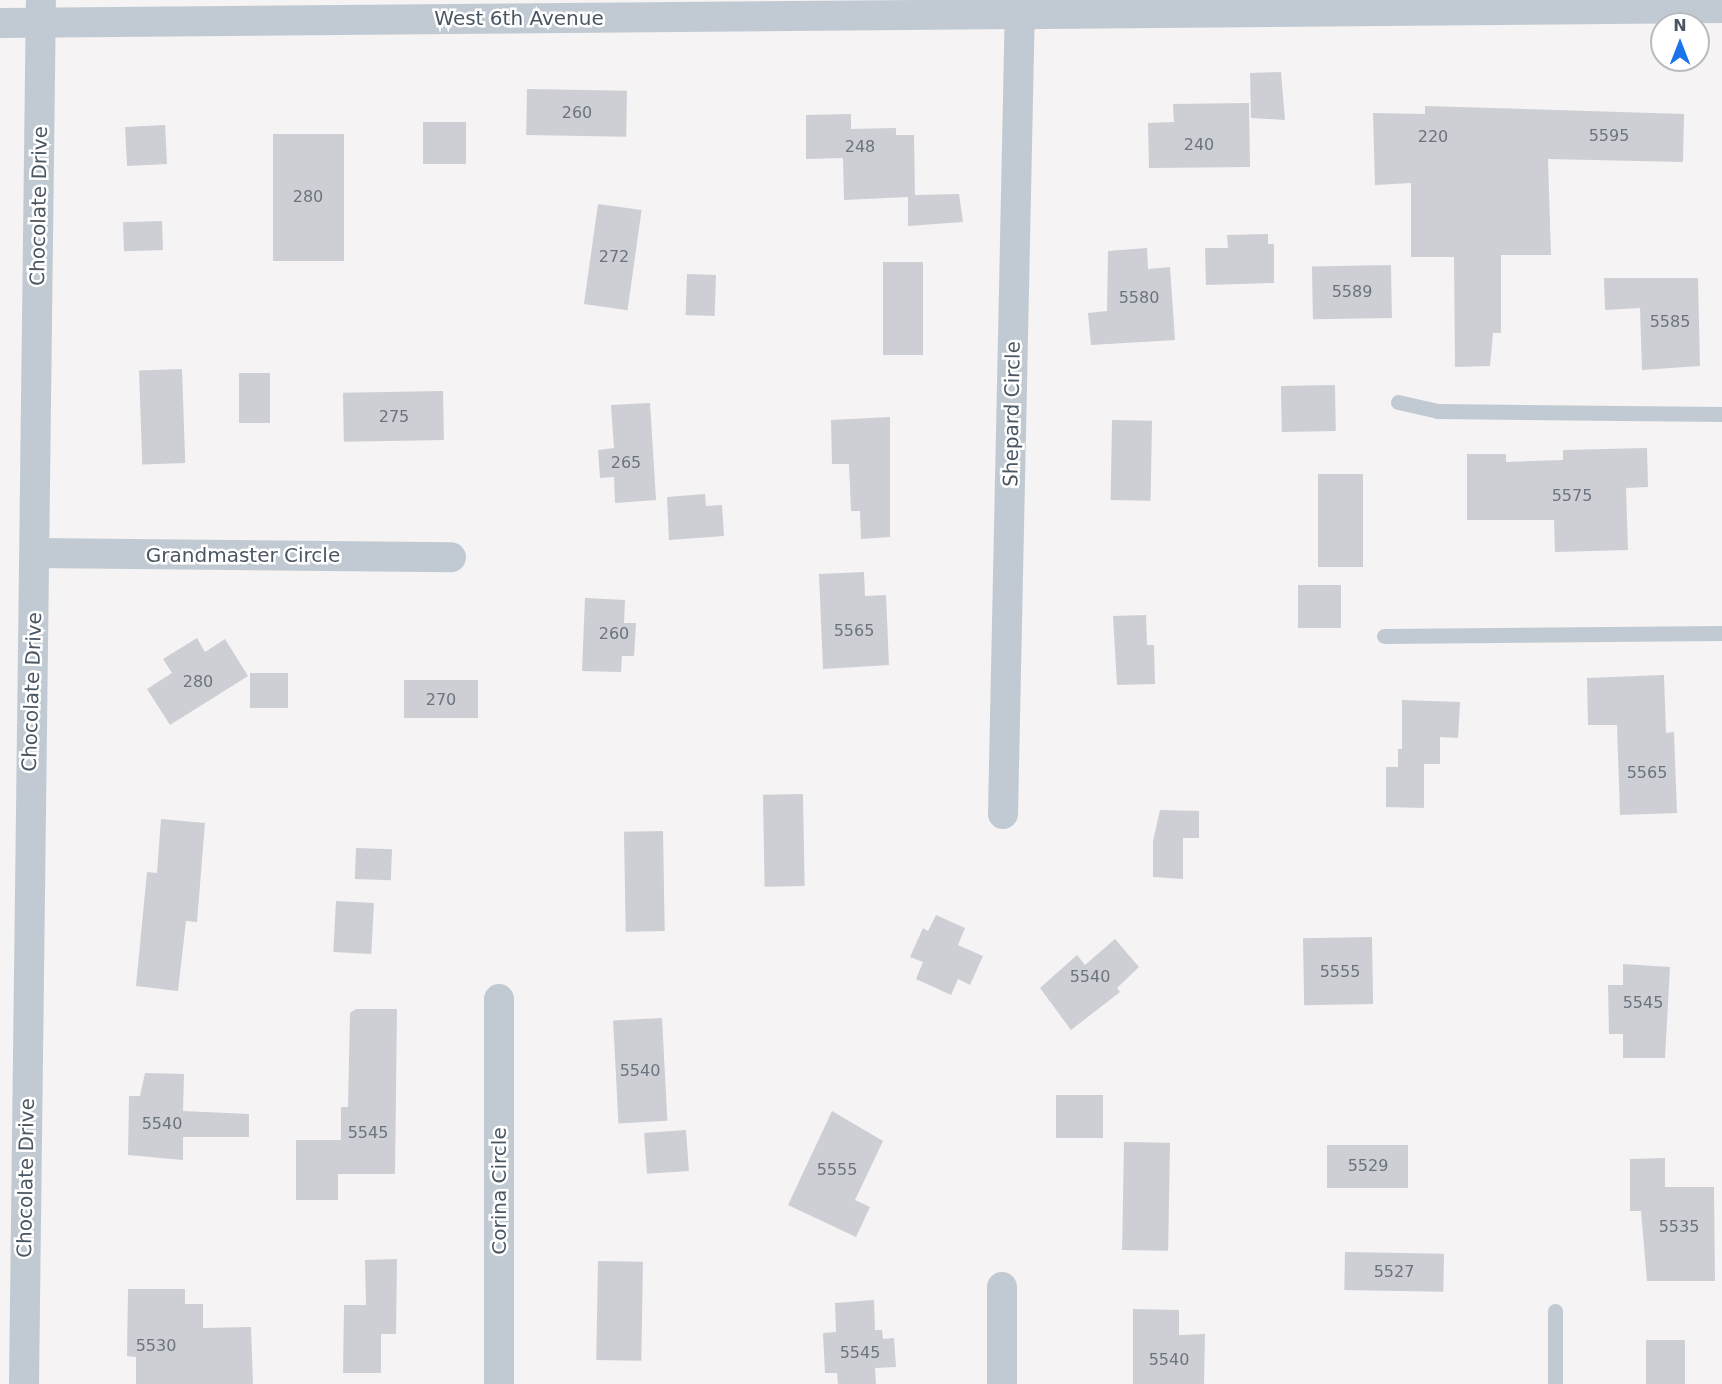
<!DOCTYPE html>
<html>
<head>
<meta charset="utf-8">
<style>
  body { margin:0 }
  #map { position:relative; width:1722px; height:1384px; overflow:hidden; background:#f5f3f3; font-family:"DejaVu Sans",sans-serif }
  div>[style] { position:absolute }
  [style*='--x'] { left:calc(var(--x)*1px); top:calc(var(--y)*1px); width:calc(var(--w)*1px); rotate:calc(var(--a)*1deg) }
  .building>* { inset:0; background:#cdcfd5; transform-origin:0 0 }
  .lane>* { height:15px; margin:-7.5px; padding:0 7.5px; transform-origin:7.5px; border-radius:7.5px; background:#c1cad2 }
  .street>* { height:30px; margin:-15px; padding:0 15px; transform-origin:15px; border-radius:15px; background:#c1cad2 }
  span { translate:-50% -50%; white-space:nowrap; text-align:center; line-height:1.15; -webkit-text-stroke:5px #fff; paint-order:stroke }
  .number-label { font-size:16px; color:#6b747e }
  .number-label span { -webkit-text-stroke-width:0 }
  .street-label { font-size:20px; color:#4a5661 }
  .north { position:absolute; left:1650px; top:12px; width:60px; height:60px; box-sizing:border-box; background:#fff; border:2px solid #b7bbc0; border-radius:50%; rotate:0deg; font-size:16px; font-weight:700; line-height:24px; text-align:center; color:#4a5661 }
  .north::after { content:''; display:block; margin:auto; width:21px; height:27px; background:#1a73e8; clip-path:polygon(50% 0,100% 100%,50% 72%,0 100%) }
</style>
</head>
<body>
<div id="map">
  <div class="building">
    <i style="clip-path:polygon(1281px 72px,1285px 120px,1251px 118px,1250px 73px)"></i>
    <i style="left:527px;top:89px;width:100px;height:46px;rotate:1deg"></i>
    <i style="clip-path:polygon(1249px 103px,1250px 167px,1149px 168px,1148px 123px,1174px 122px,1173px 104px)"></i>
    <i style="clip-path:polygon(1425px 106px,1684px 114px,1683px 162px,1548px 159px,1551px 255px,1501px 255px,1501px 333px,1493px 333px,1490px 366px,1455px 367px,1454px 257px,1411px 257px,1411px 183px,1375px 185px,1373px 113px,1425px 114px)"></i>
    <i style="clip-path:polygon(851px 114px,851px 129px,896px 128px,896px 135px,914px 135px,915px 195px,959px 194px,963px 222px,908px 226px,908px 197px,844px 200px,843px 158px,806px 159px,806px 115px)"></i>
    <i style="left:423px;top:122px;width:43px;height:42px"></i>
    <i style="left:165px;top:125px;width:39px;height:40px;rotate:87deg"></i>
    <i style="left:273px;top:134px;width:71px;height:127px"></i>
    <i style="left:598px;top:204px;width:44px;height:101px;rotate:8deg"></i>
    <i style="left:162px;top:221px;width:29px;height:39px;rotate:88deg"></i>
    <i style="clip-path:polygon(1268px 234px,1268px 244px,1274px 244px,1274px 283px,1206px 285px,1205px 248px,1228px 248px,1227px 235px)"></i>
    <i style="clip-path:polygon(1147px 248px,1148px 269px,1170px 267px,1175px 340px,1091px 345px,1088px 313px,1107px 311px,1108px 251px)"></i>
    <i style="left:883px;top:262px;width:40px;height:93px"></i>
    <i style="left:1391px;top:265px;width:53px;height:79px;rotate:89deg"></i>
    <i style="left:687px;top:274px;width:29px;height:41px;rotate:2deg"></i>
    <i style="clip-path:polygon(1604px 278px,1698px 278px,1700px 366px,1642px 370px,1640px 308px,1605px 310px)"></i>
    <i style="left:182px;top:369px;width:94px;height:43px;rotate:88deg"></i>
    <i style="left:239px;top:373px;width:31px;height:50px"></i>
    <i style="left:1335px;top:385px;width:46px;height:54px;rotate:89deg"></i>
    <i style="left:443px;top:391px;width:49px;height:100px;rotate:89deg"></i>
    <i style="clip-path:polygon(650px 403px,656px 500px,615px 503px,614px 477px,600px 478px,598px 450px,614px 448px,611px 405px)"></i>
    <i style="clip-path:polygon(890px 417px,890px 537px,861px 539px,860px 511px,851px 511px,849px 464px,832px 464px,831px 420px)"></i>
    <i style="left:1112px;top:420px;width:40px;height:80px;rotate:1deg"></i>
    <i style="clip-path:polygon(1647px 448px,1648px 487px,1626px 488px,1628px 550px,1555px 552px,1554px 520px,1467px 520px,1467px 454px,1506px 454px,1506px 462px,1563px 460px,1563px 450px)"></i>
    <i style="left:1318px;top:474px;width:45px;height:93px"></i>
    <i style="clip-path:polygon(705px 494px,706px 506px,722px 505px,724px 536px,669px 540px,667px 497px)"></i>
    <i style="clip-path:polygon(864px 572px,865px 596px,886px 595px,889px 665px,823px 669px,819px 574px)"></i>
    <i style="left:1298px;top:585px;width:43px;height:43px"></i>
    <i style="clip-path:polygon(585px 598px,625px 600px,624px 623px,636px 623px,634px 656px,622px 656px,621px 672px,582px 671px)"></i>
    <i style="clip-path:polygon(1146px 615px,1147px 645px,1154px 645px,1155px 684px,1117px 685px,1113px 616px)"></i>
    <i style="clip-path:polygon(197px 638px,205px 652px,225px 639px,248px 676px,170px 725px,147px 689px,172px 673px,163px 659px)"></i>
    <i style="left:250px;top:673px;width:38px;height:35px"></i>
    <i style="clip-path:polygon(1664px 675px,1666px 733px,1674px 732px,1677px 813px,1620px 815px,1617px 725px,1588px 725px,1587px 678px)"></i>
    <i style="left:478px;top:680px;width:38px;height:74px;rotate:90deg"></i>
    <i style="clip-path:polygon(1402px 700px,1460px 702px,1458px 738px,1440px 737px,1440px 764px,1424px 764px,1424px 808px,1386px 807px,1386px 767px,1398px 767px,1398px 749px,1402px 749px)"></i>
    <i style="left:803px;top:794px;width:92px;height:40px;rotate:89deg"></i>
    <i style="clip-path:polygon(1160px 810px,1199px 811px,1199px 838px,1183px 838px,1183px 879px,1153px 877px,1153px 841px)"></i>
    <i style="clip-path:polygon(161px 819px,205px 823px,197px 922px,186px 921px,178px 991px,136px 986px,147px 872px,157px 873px)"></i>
    <i style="left:663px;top:831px;width:100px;height:39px;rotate:89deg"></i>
    <i style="left:356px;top:848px;width:36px;height:31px;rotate:2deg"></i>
    <i style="left:336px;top:901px;width:38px;height:51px;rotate:3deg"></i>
    <i style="clip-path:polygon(936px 915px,965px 928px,958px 945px,983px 956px,970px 985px,958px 979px,951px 995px,916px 979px,923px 962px,910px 957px,923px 928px,928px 931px)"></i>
    <i style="left:1372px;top:937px;width:67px;height:69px;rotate:89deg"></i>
    <i style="clip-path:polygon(1115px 939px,1139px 967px,1117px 988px,1120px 992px,1071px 1030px,1040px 988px,1077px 955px,1085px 965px)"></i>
    <i style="clip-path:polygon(1623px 964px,1670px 967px,1665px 1058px,1623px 1058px,1623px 1034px,1609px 1034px,1608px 985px,1623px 985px)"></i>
    <i style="clip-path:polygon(356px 1009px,397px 1009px,395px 1174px,338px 1174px,338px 1200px,296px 1200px,296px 1140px,341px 1140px,341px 1107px,348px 1107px,350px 1013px)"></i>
    <i style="left:662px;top:1018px;width:103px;height:49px;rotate:87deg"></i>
    <i style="clip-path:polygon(145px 1073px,184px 1074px,183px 1111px,249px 1114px,249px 1137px,183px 1137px,183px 1160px,128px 1155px,129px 1096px,140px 1096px)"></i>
    <i style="left:1103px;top:1095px;width:43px;height:47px;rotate:90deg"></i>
    <i style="clip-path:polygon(832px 1111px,883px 1141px,855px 1200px,870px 1207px,856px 1237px,788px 1205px)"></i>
    <i style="left:686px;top:1130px;width:41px;height:42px;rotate:86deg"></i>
    <i style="left:1124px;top:1142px;width:46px;height:108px;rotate:1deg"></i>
    <i style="left:1327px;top:1145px;width:81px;height:43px"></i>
    <i style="clip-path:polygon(1665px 1158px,1665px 1187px,1714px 1187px,1715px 1281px,1647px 1281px,1641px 1211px,1630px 1211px,1630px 1159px)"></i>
    <i style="left:1345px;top:1252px;width:99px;height:38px;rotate:1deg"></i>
    <i style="clip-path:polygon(397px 1259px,396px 1334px,381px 1334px,381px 1373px,343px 1373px,344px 1305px,366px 1305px,365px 1260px)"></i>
    <i style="left:598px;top:1261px;width:45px;height:99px;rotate:1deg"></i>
    <i style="clip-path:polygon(128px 1289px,185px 1289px,185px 1304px,203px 1304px,203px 1328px,251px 1327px,253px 1384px,136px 1384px,136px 1357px,127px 1356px)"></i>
    <i style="clip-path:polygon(874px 1300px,875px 1330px,882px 1330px,883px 1339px,894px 1338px,896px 1367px,875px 1368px,876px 1384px,838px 1384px,837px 1373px,825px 1373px,823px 1333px,836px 1332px,835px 1303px)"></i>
    <i style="clip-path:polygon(1133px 1309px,1179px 1310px,1179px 1335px,1205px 1334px,1204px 1384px,1133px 1384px)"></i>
    <i style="left:1646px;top:1340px;width:39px;height:44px"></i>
  </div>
  <div class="lane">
    <i style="--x:1398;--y:402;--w:41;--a:12.7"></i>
    <i style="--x:1438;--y:411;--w:284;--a:0.6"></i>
    <i style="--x:1384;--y:636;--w:338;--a:-0.5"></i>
    <i style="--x:1555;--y:1311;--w:73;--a:90"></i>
  </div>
  <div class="street">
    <i style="--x:0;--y:23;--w:1722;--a:-0.5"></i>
    <i style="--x:36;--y:553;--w:415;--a:0.6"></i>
    <i style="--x:1003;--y:814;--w:814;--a:-88.8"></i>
    <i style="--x:1002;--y:1287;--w:97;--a:90"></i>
    <i style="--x:24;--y:1384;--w:1384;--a:-89.3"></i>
    <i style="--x:499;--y:1384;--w:385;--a:-90"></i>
  </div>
  <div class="number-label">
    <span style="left:577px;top:113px">260</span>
    <span style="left:1609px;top:136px">5595</span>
    <span style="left:1433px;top:137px">220</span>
    <span style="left:1199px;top:145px">240</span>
    <span style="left:860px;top:147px">248</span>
    <span style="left:308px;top:197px">280</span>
    <span style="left:614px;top:257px">272</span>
    <span style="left:1352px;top:292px">5589</span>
    <span style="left:1139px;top:298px">5580</span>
    <span style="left:1670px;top:322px">5585</span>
    <span style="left:394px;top:417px">275</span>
    <span style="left:626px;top:463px">265</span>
    <span style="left:1572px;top:496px">5575</span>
    <span style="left:854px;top:631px">5565</span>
    <span style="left:614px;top:634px">260</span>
    <span style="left:198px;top:682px">280</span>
    <span style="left:441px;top:700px">270</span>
    <span style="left:1647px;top:773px">5565</span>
    <span style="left:1340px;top:972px">5555</span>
    <span style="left:1090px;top:977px">5540</span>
    <span style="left:1643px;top:1003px">5545</span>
    <span style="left:640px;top:1071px">5540</span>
    <span style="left:162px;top:1124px">5540</span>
    <span style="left:368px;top:1133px">5545</span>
    <span style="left:1368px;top:1166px">5529</span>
    <span style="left:837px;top:1170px">5555</span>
    <span style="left:1679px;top:1227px">5535</span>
    <span style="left:1394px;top:1272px">5527</span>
    <span style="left:156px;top:1346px">5530</span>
    <span style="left:860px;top:1353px">5545</span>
    <span style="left:1169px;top:1360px">5540</span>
  </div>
  <div class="street-label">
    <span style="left:519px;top:18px">West 6th Avenue</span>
    <span style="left:39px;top:206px;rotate:-89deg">Chocolate Drive</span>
    <span style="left:1012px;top:414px;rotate:-89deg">Shepard Circle</span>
    <span style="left:243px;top:555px">Grandmaster Circle</span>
    <span style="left:32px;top:692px;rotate:-88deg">Chocolate Drive</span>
    <span style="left:26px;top:1178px;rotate:-89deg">Chocolate Drive</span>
    <span style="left:499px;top:1191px;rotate:-90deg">Corina Circle</span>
  </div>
  <div class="north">N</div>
</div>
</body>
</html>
